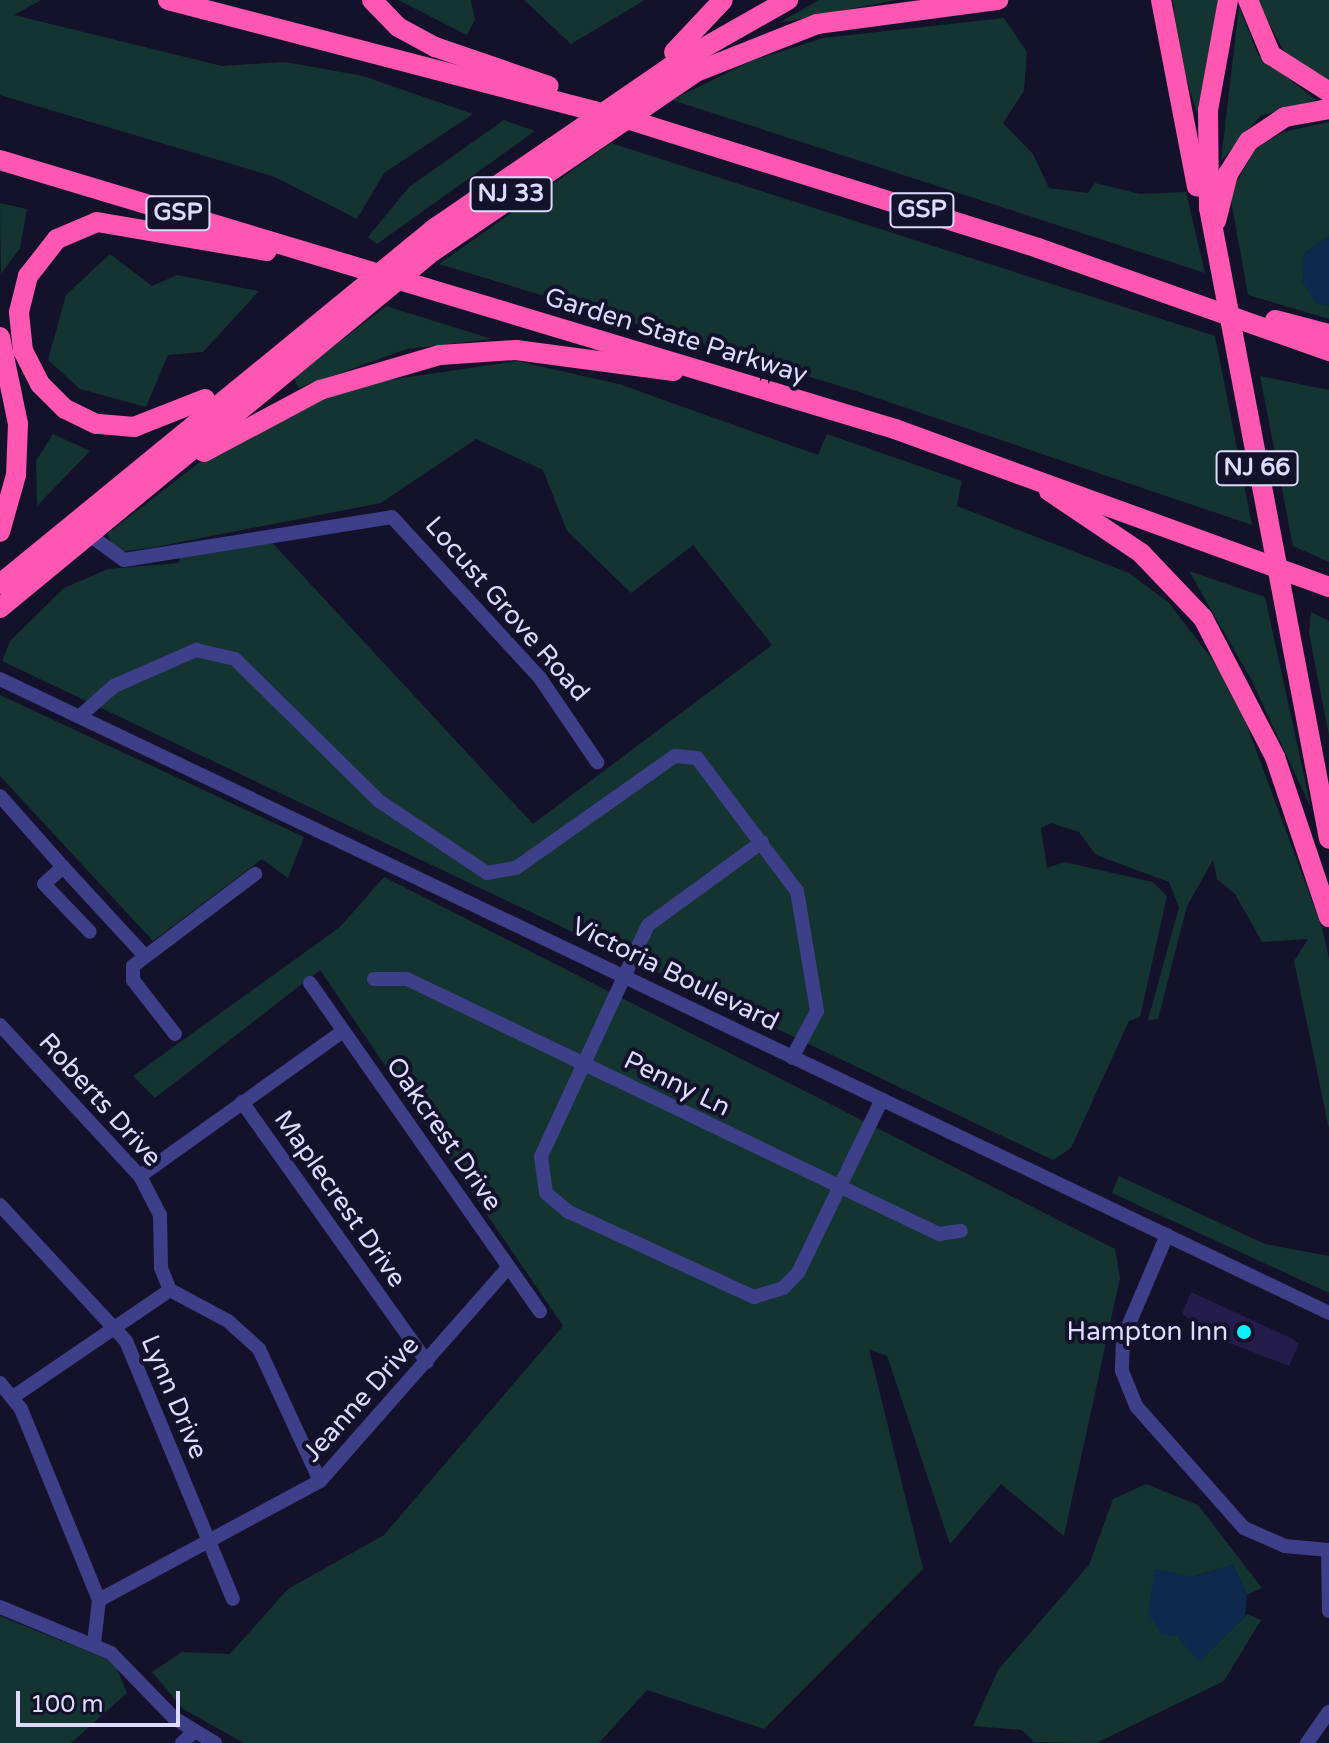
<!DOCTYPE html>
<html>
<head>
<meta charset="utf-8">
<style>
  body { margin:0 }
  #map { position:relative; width:1329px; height:1743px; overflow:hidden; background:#14112a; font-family:"Varela Round",sans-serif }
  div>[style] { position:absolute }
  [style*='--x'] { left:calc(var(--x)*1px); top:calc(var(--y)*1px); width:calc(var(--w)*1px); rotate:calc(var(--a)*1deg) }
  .green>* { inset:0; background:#143431 }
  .water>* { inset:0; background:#0e294d }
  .building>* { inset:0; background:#241d4b }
  .minor>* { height:14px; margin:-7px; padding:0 7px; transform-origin:7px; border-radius:7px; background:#3d3f88 }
  .highway>* { height:20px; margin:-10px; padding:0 10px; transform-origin:10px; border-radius:10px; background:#fd57b1 }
  .dots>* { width:22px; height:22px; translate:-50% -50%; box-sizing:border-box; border:4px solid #14112a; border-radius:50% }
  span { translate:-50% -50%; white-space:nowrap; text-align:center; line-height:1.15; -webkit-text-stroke:8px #14112a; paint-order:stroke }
  .shield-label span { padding:2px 6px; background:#14112a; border:2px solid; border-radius:6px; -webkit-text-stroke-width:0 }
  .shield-label { font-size:24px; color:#dddbff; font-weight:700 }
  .street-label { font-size:26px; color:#dddbff }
  .poi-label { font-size:26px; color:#dddbff }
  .right { translate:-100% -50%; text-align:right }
  .scale { position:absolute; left:16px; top:1691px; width:164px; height:36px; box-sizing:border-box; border:4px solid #dddbff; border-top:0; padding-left:10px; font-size:24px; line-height:28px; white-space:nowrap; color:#dddbff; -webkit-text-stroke:6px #14112a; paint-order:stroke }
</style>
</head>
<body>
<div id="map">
  <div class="green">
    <i style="clip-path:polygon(0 0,41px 0,14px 15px,222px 66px,285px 62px,363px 76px,473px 114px,384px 173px,357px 219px,275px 177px,0 95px)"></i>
    <i style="clip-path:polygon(398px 0,471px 0,475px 20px,467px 35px)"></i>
    <i style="clip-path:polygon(524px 0,645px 0,571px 44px)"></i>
    <i style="clip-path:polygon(819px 0,896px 0,779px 23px)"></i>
    <i style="clip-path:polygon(1173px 0,1218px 0,1197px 114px,1176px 43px)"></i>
    <i style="clip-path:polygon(1256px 0,1329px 0,1329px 80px,1285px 53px)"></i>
    <i style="clip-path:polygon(1239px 6px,1258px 55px,1316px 100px,1260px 116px,1221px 161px)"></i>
    <i style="clip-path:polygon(1004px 18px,1027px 52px,1024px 91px,1003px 123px,1033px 154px,1049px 188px,1088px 193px,1095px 183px,1140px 194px,1186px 192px,1205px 273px,672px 100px,751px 61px,823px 38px)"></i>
    <i style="clip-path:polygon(504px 120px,535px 131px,377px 244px,368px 237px,409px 187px)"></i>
    <i style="clip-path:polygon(1329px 122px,1329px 236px,1304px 254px,1316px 303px,1329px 306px,1329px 319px,1248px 295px,1230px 195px,1254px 150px,1283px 132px)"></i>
    <i style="clip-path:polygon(611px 143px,1215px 336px,1252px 525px,856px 391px,439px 264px)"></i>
    <i style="clip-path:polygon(0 203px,27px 209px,20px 248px,1px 274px)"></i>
    <i style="clip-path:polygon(110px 254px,152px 286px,177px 275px,259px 291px,203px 352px,168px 355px,146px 407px,80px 389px,48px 360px,66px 295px)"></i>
    <i style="clip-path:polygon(386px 306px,492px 339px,407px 349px,298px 388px,294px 377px)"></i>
    <i style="clip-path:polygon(517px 361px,619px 384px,818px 455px,827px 434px,962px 481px,957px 506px,1129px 573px,1168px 602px,1232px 685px,1322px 928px,1329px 959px,1329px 1129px,1294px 961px,1308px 939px,1262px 942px,1235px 894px,1217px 879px,1213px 860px,1187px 906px,1158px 1019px,1148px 1020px,1179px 907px,1169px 882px,1096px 855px,1079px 832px,1051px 823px,1041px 828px,1047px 868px,1064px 862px,1153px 882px,1167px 896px,1140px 1017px,1129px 1021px,1071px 1148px,1053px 1160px,2px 661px,10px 641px,64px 588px,108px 569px,178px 563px,185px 549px,265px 535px,533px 824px,772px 645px,693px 545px,631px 593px,567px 531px,543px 470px,476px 439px,381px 503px,150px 548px,117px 552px,107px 534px,218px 448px,295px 407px,376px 382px)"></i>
    <i style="clip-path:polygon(1260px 376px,1329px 390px,1329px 562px,1293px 546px)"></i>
    <i style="clip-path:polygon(53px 434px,90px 451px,37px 506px,36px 461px)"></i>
    <i style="clip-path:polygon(1189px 571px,1265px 597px,1311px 808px,1252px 681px)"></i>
    <i style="clip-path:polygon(1311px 612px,1329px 621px,1329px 736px,1309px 633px)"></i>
    <i style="clip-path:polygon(0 695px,304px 837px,288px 878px,262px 859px,153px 941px,0 776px)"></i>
    <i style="clip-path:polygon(384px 877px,1115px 1249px,1120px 1278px,1064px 1536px,1001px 1484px,950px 1544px,887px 1356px,869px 1349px,923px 1569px,764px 1729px,647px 1690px,599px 1743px,244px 1743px,183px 1709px,152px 1672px,182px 1652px,230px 1654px,288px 1589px,384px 1535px,563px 1326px,320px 970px,155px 1098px,133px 1076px,340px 927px)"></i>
    <i style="clip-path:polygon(1119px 1176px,1265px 1244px,1329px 1256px,1329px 1293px,1112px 1193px)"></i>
    <i style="clip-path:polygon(1146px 1484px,1198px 1505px,1262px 1588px,1247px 1595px,1233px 1565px,1191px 1577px,1155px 1569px,1178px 1637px,1199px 1661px,1248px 1614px,1261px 1620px,1224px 1681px,1096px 1743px,1034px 1742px,1022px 1730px,973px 1726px,998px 1670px,1089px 1565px,1113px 1499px)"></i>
    <i style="clip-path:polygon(0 1616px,114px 1662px,127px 1693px,71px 1743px,0 1743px)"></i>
  </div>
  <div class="water">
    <i style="clip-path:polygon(1329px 236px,1329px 306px,1316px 303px,1302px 281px,1304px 254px)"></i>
    <i style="clip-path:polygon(1233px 1565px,1247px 1595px,1245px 1617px,1199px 1662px,1178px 1637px,1161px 1634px,1148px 1613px,1155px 1569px,1192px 1577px)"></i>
  </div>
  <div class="building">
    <i style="clip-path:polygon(1191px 1292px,1293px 1339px,1299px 1344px,1289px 1366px,1217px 1338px,1182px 1314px)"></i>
  </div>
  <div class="minor">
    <i style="--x:88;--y:534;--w:44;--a:35.8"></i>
    <i style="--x:124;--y:560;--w:271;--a:-9.1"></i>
    <i style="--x:392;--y:517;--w:219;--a:47.4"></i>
    <i style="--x:540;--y:678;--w:102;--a:55.8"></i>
    <i style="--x:0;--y:679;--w:1472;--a:25.5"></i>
    <i style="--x:80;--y:716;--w:45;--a:-41.4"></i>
    <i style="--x:114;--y:686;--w:90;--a:-23.7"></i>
    <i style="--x:196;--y:650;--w:40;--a:13"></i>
    <i style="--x:235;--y:659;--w:202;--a:44.6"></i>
    <i style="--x:379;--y:801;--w:130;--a:33.7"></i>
    <i style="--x:487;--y:873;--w:29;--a:-10"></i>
    <i style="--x:516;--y:868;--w:194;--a:-35.2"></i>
    <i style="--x:675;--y:756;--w:22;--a:5"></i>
    <i style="--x:697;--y:758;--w:166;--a:53.1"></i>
    <i style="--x:797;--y:891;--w:122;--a:80.5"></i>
    <i style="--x:817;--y:1011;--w:53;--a:118"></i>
    <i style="--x:0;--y:796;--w:95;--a:48.4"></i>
    <i style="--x:63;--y:867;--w:25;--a:138"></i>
    <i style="--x:44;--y:884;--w:66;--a:46.2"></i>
    <i style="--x:762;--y:842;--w:141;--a:143.9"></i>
    <i style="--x:648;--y:925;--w:255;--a:114.8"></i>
    <i style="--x:541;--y:1157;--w:36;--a:82"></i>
    <i style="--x:546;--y:1193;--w:30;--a:40"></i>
    <i style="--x:569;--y:1212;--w:204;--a:24.7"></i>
    <i style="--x:754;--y:1297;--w:30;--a:-17"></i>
    <i style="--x:783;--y:1288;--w:21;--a:-45"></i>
    <i style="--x:798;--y:1273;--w:193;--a:-64.2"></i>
    <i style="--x:63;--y:867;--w:120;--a:47.4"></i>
    <i style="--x:374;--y:979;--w:33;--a:0"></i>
    <i style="--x:407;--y:979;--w:590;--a:25.61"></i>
    <i style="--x:939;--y:1234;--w:22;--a:-8"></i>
    <i style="--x:310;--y:983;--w:401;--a:55"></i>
    <i style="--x:0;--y:1025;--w:206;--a:47.2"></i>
    <i style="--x:140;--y:1176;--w:44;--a:62.9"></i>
    <i style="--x:160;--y:1215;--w:53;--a:88.9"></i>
    <i style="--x:161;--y:1268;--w:24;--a:68"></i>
    <i style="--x:170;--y:1290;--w:66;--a:28.1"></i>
    <i style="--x:228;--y:1321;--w:42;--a:42.1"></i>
    <i style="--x:259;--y:1349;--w:145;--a:65.2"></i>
    <i style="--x:175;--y:1034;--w:68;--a:-127.9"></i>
    <i style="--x:133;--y:980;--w:14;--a:-90"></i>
    <i style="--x:133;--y:966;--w:153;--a:-37"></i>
    <i style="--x:242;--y:1102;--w:319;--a:54.6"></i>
    <i style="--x:140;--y:1176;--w:249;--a:-35.5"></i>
    <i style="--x:0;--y:1205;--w:185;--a:47.2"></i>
    <i style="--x:126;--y:1341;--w:279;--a:67.5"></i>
    <i style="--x:1167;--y:1235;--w:112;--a:113.1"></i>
    <i style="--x:1123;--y:1338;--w:33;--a:92"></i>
    <i style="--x:1122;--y:1371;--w:38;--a:68"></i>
    <i style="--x:1136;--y:1406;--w:163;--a:48.5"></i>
    <i style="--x:1244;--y:1528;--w:45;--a:23.7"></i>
    <i style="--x:1285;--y:1546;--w:44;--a:5.2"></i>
    <i style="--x:0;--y:1383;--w:33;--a:51"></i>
    <i style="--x:21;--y:1409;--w:206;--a:67.8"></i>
    <i style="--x:99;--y:1600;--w:43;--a:96.6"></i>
    <i style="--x:13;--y:1397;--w:190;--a:-34.3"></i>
    <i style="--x:1328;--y:1550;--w:61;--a:89.1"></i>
    <i style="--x:99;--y:1600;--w:251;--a:-28.3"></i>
    <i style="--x:320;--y:1481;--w:284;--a:-48.6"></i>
    <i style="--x:0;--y:1607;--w:120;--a:22.5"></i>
    <i style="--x:111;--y:1653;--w:91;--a:45.9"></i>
    <i style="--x:174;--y:1718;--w:48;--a:31.4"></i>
    <i style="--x:182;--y:1743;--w:16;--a:-43"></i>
    <i style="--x:1307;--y:1743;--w:38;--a:-55"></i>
  </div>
  <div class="highway">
    <i style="--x:168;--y:0;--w:477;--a:14.6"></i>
    <i style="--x:630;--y:120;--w:428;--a:17.4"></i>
    <i style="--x:1038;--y:248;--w:309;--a:19.5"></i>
    <i style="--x:372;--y:0;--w:37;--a:46"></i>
    <i style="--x:398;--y:27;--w:42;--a:28.4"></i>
    <i style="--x:435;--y:47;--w:120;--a:18.9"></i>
    <i style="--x:1161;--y:0;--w:190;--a:79.1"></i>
    <i style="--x:1228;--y:0;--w:112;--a:100.3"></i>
    <i style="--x:1208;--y:110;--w:98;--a:89.4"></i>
    <i style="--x:1209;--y:208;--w:642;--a:79.23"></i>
    <i style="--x:1248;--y:0;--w:60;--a:67.3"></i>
    <i style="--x:1271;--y:55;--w:69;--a:32.5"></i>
    <i style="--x:674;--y:52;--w:71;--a:-46.7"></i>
    <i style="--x:0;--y:160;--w:935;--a:16.73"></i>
    <i style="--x:895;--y:429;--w:462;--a:20"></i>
    <i style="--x:1216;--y:221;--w:49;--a:-75.7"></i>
    <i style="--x:1228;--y:174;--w:39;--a:-58"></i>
    <i style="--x:1249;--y:141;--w:43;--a:-33.7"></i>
    <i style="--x:1285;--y:117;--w:45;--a:-10.3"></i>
    <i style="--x:1275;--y:320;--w:56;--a:14.5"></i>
    <i style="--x:0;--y:337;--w:89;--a:78.3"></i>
    <i style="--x:18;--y:424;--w:51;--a:92.2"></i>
    <i style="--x:16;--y:475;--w:59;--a:105.7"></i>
    <i style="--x:205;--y:399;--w:76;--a:158.5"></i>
    <i style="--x:134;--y:427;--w:38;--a:-175"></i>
    <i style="--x:96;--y:424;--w:34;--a:-154"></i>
    <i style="--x:65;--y:409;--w:35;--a:-135"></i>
    <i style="--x:40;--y:384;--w:37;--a:-117"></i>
    <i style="--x:23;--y:351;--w:39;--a:-96"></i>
    <i style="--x:19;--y:312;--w:37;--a:-76"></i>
    <i style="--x:28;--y:276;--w:47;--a:-51.9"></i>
    <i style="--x:57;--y:239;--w:43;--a:-23"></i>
    <i style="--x:97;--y:222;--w:172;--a:9.7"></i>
    <i style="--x:204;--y:452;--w:132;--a:-28.1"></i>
    <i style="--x:320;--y:390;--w:125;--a:-16.3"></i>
    <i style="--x:440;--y:355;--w:76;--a:-3.8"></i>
    <i style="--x:516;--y:350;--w:159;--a:7.6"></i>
    <i style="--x:1049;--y:491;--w:111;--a:34"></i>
    <i style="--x:1141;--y:553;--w:90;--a:46.4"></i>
    <i style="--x:1203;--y:618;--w:157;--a:62.6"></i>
    <i style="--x:1275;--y:757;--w:169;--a:71.4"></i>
    <i style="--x:0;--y:584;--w:562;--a:-39.3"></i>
    <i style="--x:435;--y:228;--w:285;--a:-34.4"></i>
    <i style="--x:670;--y:67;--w:136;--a:-29.6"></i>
    <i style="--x:0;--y:608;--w:560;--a:-39.49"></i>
    <i style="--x:432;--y:252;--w:320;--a:-34.3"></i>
    <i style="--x:696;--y:72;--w:130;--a:-21.6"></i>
    <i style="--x:817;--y:24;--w:183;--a:-7.6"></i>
  </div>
  <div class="dots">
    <i style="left:1244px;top:1332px;background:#09f3fc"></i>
  </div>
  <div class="shield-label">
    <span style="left:511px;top:194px">NJ 33</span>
    <span style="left:922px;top:210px">GSP</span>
    <span style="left:178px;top:213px">GSP</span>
    <span style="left:1257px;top:468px">NJ 66</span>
  </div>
  <div class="street-label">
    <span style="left:676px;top:336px;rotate:17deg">Garden State Parkway</span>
    <span style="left:507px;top:609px;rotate:49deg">Locust Grove Road</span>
    <span style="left:675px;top:974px;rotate:26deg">Victoria Boulevard</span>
    <span style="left:677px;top:1084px;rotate:26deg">Penny Ln</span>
    <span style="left:100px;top:1100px;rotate:48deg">Roberts Drive</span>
    <span style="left:444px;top:1134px;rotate:55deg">Oakcrest Drive</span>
    <span style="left:340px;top:1199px;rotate:55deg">Maplecrest Drive</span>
    <span style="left:174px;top:1397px;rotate:67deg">Lynn Drive</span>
    <span style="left:361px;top:1399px;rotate:-48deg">Jeanne Drive</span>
  </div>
  <div class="poi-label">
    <span class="right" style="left:1228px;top:1332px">Hampton Inn</span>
  </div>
  <div class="scale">100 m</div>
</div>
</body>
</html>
